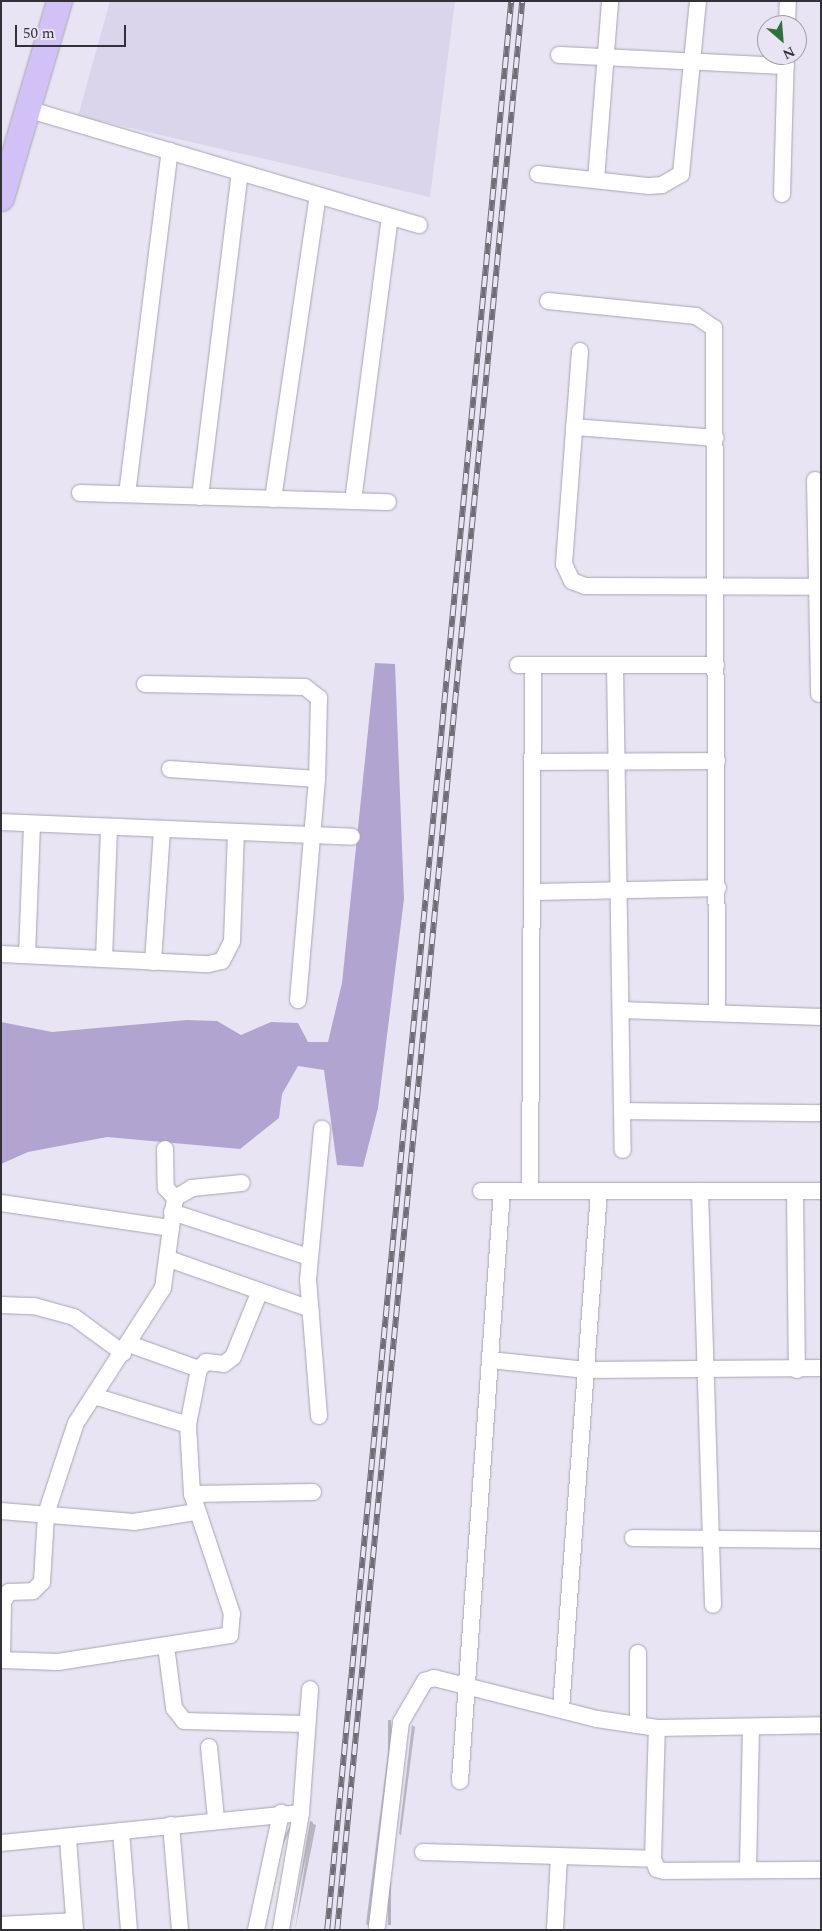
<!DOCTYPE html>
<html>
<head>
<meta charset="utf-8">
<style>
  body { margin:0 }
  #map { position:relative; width:822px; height:1931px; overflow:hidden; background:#e8e4f3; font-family:Spectral,serif }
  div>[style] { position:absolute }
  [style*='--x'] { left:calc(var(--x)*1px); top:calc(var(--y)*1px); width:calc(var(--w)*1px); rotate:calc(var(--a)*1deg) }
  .built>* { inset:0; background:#dbd5eb }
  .water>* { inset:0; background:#b1a4d0 }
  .shadow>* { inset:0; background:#0003; transform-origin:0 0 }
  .building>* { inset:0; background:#b5b2c0; transform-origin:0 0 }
  .roads { filter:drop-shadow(0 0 1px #a8a4b2) drop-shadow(0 0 1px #a8a4b2) }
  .street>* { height:16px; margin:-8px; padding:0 8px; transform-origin:8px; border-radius:8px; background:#fff }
  .primary>* { height:25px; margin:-12.5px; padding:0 12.5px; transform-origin:12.5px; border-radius:12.5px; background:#d2c1f6 }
  .rail>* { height:5.5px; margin-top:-2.75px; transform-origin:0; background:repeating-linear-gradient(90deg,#e8e4f3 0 11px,#6f6d76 0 22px); box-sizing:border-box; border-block:1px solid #6f6d76 }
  span { translate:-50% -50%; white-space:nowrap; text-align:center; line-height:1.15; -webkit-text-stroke:4px #e8e4f3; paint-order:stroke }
  .frame { position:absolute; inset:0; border:2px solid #323137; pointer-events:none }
  .north { position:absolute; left:757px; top:15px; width:50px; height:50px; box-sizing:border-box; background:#e8e4f3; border:1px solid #9f9ca8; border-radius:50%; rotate:153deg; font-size:14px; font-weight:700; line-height:20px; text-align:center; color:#323137 }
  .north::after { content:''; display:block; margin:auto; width:18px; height:22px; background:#2e713c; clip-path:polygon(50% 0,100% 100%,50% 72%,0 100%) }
  .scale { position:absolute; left:15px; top:25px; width:111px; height:22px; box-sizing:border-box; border:2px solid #323137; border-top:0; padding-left:6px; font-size:15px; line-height:18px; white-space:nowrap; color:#323137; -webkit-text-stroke:4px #e8e4f3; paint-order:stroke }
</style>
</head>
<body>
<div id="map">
  <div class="built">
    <i style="clip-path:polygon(110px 1px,455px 1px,430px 197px,78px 116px)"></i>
  </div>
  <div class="water">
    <i style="clip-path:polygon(375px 663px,395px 664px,404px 899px,378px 1108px,363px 1167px,337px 1165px,324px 1070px,298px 1066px,282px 1094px,279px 1118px,240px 1149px,107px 1137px,28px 1152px,1px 1164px,1px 1022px,52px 1032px,187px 1020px,217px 1021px,241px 1035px,271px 1022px,298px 1023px,308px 1042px,328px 1042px,342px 983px)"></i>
  </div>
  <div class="shadow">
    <i style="clip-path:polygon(392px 1722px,394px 1723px,370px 1926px,366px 1924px)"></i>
    <i style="clip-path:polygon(412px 1725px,415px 1727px,401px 1835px,399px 1834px)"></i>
    <i style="clip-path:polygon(311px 1823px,316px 1825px,295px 1930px)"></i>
    <i style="left:290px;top:1826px;width:2px;height:69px;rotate:27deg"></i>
  </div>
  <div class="building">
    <i style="left:388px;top:1720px;width:3px;height:205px"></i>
    <i style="clip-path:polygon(310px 1821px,313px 1822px,291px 1930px)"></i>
  </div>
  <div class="roads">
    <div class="street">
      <i style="--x:787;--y:25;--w:24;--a:-88"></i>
      <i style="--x:559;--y:55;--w:227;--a:2.8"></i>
      <i style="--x:27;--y:109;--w:409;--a:16.5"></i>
      <i style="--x:538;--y:174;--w:112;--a:6.2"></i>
      <i style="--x:649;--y:186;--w:13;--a:-4"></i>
      <i style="--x:662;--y:185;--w:22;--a:-30"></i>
      <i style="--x:681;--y:174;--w:174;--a:-84.4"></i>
      <i style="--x:596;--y:180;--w:180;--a:-85.5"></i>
      <i style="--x:782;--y:194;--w:139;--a:-88.4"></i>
      <i style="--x:548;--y:301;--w:149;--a:5.8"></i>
      <i style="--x:696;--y:316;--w:22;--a:34"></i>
      <i style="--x:714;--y:328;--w:682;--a:89.75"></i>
      <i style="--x:580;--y:351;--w:214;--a:94.3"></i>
      <i style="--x:564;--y:564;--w:19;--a:65"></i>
      <i style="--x:572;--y:581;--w:14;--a:21"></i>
      <i style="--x:585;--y:586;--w:236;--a:0.2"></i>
      <i style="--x:574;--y:427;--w:142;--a:4.4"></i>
      <i style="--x:815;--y:480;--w:214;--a:88.9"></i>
      <i style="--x:80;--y:493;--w:308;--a:1.7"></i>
      <i style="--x:127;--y:494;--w:346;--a:-82.9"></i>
      <i style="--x:200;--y:497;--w:327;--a:-83"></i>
      <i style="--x:273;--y:499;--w:307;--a:-81.6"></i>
      <i style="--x:353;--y:501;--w:286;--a:-82.6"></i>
      <i style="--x:518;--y:665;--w:198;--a:0"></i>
      <i style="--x:615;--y:665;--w:485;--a:89.1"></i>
      <i style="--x:145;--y:684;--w:160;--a:1.1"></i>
      <i style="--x:305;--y:687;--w:18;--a:38"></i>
      <i style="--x:319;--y:698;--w:81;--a:91.4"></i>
      <i style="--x:317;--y:779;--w:222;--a:94.9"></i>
      <i style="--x:532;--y:762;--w:185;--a:-0.3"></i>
      <i style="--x:170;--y:769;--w:147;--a:3.9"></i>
      <i style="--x:1;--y:822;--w:351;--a:2.4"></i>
      <i style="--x:532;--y:892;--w:186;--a:-1.2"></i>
      <i style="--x:1;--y:954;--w:208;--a:2.8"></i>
      <i style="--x:209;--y:964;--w:13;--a:-13"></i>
      <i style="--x:222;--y:961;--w:22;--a:-63"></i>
      <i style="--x:232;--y:941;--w:109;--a:-87.9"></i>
      <i style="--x:27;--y:955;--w:131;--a:-87.8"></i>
      <i style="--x:104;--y:959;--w:132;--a:-87.8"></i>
      <i style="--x:153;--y:962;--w:133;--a:-86.1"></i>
      <i style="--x:621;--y:1010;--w:200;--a:2"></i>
      <i style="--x:622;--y:1111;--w:199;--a:0.6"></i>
      <i style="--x:165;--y:1149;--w:39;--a:89"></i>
      <i style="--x:166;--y:1188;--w:13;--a:48"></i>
      <i style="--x:481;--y:1191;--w:340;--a:0"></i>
      <i style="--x:530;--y:1191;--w:526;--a:-89.67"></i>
      <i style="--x:700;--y:1191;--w:414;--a:88.2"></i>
      <i style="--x:795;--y:1191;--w:179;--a:89.4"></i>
      <i style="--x:1;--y:1203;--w:172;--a:8.4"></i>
      <i style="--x:172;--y:1212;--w:144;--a:18.2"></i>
      <i style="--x:169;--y:1259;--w:150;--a:19.5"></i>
      <i style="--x:1;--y:1305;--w:33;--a:2"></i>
      <i style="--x:34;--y:1306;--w:41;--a:15.4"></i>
      <i style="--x:74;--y:1317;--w:61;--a:36.3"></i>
      <i style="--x:490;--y:1360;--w:97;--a:5.9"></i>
      <i style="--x:586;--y:1370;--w:235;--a:-0.5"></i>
      <i style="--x:199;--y:1369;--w:10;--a:-45"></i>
      <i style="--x:206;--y:1362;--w:18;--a:6"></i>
      <i style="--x:224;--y:1364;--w:11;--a:-38"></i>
      <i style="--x:233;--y:1357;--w:71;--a:-67.8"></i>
      <i style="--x:94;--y:1396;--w:98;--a:17.1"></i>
      <i style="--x:319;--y:1416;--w:136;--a:-94.6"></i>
      <i style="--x:308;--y:1280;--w:152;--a:-84.7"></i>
      <i style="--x:192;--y:1494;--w:121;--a:-0.9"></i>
      <i style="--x:1;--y:1511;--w:133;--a:4.7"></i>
      <i style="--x:134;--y:1522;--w:63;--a:-9.2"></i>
      <i style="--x:633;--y:1538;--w:188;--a:0.6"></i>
      <i style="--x:166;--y:1646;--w:63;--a:82.6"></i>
      <i style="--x:174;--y:1708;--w:16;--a:52"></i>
      <i style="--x:184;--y:1721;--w:122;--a:1.4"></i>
      <i style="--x:1;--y:1660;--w:57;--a:2"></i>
      <i style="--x:58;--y:1662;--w:174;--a:-8.9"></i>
      <i style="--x:230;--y:1635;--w:21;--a:-85"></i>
      <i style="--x:232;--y:1614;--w:126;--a:-108.4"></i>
      <i style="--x:192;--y:1494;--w:69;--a:-93.3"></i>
      <i style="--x:188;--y:1425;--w:57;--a:-78.9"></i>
      <i style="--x:199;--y:1369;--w:74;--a:-160.3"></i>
      <i style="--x:2;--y:1660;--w:58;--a:-89"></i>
      <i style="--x:3;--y:1602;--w:12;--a:-59"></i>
      <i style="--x:9;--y:1592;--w:24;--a:-2"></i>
      <i style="--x:33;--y:1591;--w:13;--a:-45"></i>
      <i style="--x:42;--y:1582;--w:68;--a:-86.6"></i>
      <i style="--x:46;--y:1514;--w:96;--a:-71.8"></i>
      <i style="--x:76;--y:1423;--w:161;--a:-57.2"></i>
      <i style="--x:163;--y:1288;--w:91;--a:-82.4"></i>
      <i style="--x:175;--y:1198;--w:20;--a:-30"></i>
      <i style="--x:192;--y:1188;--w:50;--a:-5.7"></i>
      <i style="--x:561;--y:1709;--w:519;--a:-85.8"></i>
      <i style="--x:638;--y:1725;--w:72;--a:-90"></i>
      <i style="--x:209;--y:1747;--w:72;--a:84.4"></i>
      <i style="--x:460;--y:1781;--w:591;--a:-85.93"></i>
      <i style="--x:171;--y:1825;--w:105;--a:85.1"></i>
      <i style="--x:121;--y:1831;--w:99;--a:85.4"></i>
      <i style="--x:68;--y:1839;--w:91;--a:85.6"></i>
      <i style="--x:1;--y:1843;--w:301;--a:-5.7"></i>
      <i style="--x:301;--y:1813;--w:124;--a:-85.8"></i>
      <i style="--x:423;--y:1852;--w:230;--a:1.7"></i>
      <i style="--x:653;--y:1859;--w:131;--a:-88.3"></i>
      <i style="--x:653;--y:1859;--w:11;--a:68"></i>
      <i style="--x:657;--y:1869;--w:7;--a:16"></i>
      <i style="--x:664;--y:1871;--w:157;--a:-0.4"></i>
      <i style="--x:748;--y:1870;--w:143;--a:-88.8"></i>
      <i style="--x:1;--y:1925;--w:73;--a:-3.1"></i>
      <i style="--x:377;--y:1926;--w:205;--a:-83.3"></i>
      <i style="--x:401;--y:1722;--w:48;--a:-59.7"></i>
      <i style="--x:425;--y:1681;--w:9;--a:-18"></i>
      <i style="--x:434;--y:1678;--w:168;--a:14.1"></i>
      <i style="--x:597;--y:1719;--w:61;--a:8.5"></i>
      <i style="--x:657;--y:1728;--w:164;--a:-1"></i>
      <i style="--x:281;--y:1929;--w:118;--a:-80.2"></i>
      <i style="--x:555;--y:1929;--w:72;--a:-86.8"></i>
      <i style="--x:256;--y:1930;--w:120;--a:-77.9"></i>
    </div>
    <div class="primary">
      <i style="--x:1;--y:198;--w:205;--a:-73.6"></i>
    </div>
  </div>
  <div class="rail">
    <i style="--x:327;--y:1930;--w:1938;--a:-84.55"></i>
    <i style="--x:337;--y:1930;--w:1938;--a:-84.52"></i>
  </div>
  <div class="frame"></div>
  <div class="north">N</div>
  <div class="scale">50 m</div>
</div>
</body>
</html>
